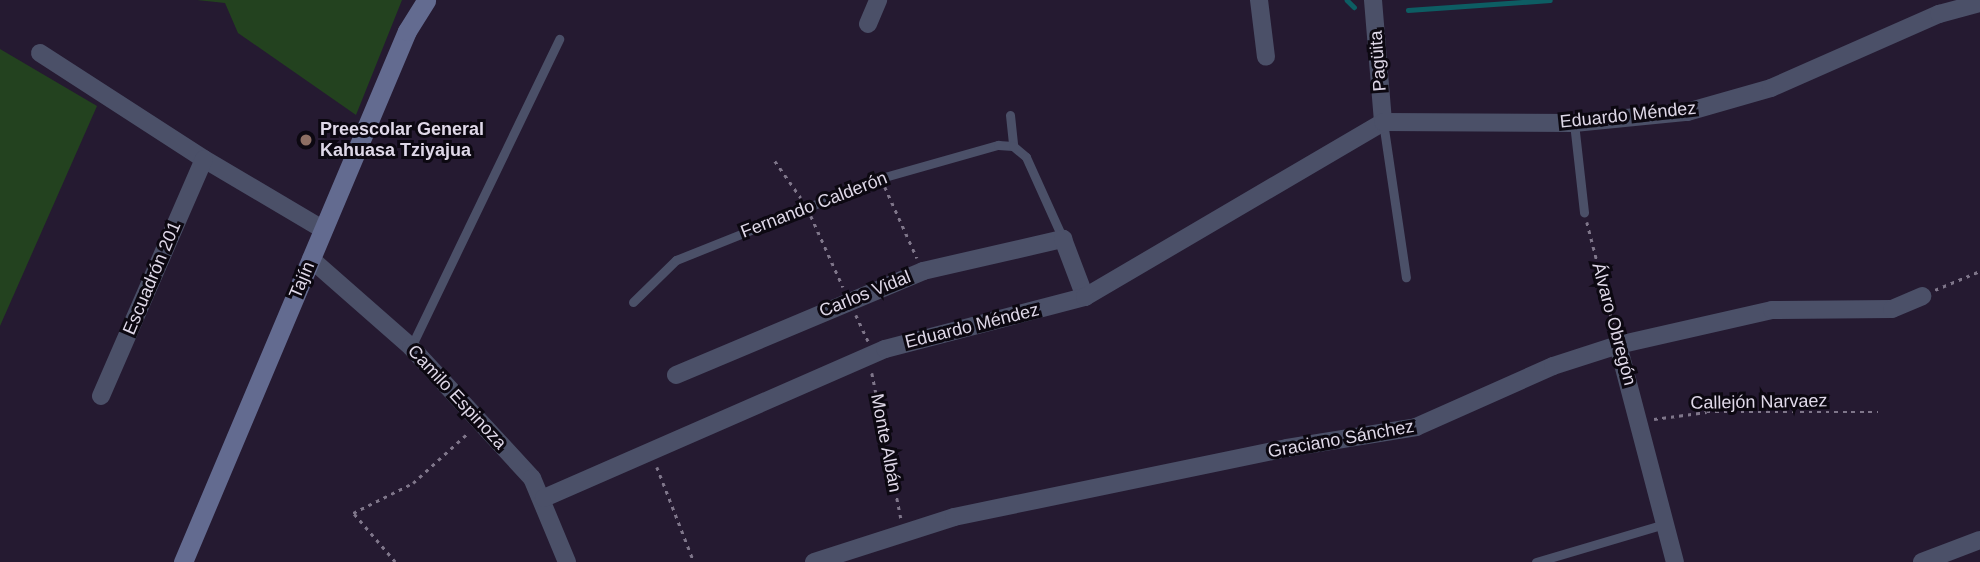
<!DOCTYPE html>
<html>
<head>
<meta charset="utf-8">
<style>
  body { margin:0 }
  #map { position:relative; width:1980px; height:562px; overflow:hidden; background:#251a31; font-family:Arial,sans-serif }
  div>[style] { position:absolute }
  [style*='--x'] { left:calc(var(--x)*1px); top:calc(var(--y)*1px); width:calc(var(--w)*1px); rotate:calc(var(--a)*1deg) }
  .green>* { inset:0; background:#23421f }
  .stream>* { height:4.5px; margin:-2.25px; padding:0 2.25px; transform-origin:2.25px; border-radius:2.25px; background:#0d5d63 }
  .path>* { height:2.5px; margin-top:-1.25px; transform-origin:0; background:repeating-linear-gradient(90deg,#7f768a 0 3.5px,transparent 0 8.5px) }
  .service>* { height:9px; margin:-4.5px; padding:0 4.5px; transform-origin:4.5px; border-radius:4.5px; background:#4b5068 }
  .minor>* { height:18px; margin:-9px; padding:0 9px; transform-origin:9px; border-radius:9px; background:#4b5068 }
  .secondary>* { height:19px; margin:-9.5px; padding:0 9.5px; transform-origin:9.5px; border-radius:9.5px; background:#636b90 }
  .dots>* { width:19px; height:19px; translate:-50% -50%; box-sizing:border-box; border:4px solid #0c0811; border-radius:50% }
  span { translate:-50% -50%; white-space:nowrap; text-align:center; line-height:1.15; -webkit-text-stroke:6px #0c0811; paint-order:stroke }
  .street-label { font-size:18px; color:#dfd8e8 }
  .poi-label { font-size:18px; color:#dfd8e8; font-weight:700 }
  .left { translate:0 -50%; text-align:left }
</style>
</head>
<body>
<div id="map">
  <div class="green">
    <i style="clip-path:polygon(197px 0,402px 0,356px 115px,238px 33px,225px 3px)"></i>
    <i style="clip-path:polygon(0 49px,97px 106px,0 326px)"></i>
  </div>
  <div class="stream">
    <i style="--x:1347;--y:0;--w:10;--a:45"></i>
    <i style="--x:1408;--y:10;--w:142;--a:-4"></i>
  </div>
  <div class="path">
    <i style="--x:775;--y:161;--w:45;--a:54.9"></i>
    <i style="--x:885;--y:187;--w:78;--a:65.7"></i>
    <i style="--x:811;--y:216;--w:78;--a:65.7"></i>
    <i style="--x:1587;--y:222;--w:113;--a:75.6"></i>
    <i style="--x:1935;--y:290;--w:49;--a:-22.9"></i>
    <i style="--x:856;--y:315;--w:29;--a:65"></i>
    <i style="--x:872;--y:373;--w:148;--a:78.7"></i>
    <i style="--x:1654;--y:419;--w:53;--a:-7.5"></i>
    <i style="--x:1707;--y:412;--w:171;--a:0"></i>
    <i style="--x:657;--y:467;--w:102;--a:68.7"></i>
    <i style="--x:395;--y:562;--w:65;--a:-130.6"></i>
    <i style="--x:353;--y:513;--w:67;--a:-26.6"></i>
    <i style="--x:413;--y:483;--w:74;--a:-42.3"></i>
  </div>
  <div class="service">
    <i style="--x:1010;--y:115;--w:31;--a:84"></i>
    <i style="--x:1383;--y:122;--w:157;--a:81.6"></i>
    <i style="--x:1574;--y:123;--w:90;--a:83.6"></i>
    <i style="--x:633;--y:302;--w:60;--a:-44.3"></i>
    <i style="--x:676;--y:260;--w:221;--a:-21.8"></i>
    <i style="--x:881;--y:178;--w:122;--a:-15.8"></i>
    <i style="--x:998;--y:145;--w:15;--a:4"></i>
    <i style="--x:1013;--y:146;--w:17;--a:40"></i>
    <i style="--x:1026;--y:157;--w:90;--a:65.7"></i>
    <i style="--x:411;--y:347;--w:342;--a:-64.3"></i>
    <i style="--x:1536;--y:562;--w:134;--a:-16.5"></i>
  </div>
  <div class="minor">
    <i style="--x:1259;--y:0;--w:57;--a:83"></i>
    <i style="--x:1373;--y:0;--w:122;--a:85.3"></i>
    <i style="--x:868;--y:24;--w:26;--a:-67"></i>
    <i style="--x:40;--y:53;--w:195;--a:32.9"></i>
    <i style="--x:204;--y:159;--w:139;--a:30.6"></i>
    <i style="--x:311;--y:259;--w:133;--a:41.3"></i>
    <i style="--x:411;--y:347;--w:178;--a:47.3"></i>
    <i style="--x:532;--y:478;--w:91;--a:67.4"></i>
    <i style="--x:1618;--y:345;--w:224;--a:75.3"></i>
    <i style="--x:676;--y:375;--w:268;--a:-22.8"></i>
    <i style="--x:923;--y:271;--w:144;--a:-12.9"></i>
    <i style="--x:1063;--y:239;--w:62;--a:69.2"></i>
    <i style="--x:101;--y:396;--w:258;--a:-66.5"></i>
    <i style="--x:544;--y:498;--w:372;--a:-23.6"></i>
    <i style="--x:885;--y:349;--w:207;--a:-14.6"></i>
    <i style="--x:1085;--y:297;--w:346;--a:-30.4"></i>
    <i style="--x:1383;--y:122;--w:191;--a:0.3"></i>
    <i style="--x:1574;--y:123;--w:114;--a:-5.6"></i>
    <i style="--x:1687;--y:112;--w:87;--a:-15.9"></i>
    <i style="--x:1771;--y:88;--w:184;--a:-23.8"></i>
    <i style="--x:1939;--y:14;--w:42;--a:-15"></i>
    <i style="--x:814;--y:562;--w:147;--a:-17.8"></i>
    <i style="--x:954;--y:517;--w:340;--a:-11.7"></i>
    <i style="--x:1287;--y:448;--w:131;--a:-9.2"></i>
    <i style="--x:1416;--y:427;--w:150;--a:-24"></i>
    <i style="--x:1553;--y:366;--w:68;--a:-17.9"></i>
    <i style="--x:1618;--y:345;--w:158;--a:-12.8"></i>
    <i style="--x:1772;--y:310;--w:120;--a:-0.5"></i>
    <i style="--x:1892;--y:309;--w:33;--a:-23"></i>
    <i style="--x:1922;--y:562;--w:62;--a:-20.8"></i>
  </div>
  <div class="secondary">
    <i style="--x:183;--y:562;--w:576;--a:-67.13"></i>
    <i style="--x:407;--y:31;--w:36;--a:-58"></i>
  </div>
  <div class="dots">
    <i style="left:306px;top:140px;background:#8d6e63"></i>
  </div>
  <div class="street-label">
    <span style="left:1378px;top:61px;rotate:-94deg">Pagüita</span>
    <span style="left:1628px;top:115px;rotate:-6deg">Eduardo Méndez</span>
    <span style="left:814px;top:205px;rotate:-21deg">Fernando Calderón</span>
    <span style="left:152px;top:278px;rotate:-67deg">Escuadrón 201</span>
    <span style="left:302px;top:280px;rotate:-67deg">Tajín</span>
    <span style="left:865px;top:294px;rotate:-22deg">Carlos Vidal</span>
    <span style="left:1614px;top:324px;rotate:75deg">Álvaro Obregón</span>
    <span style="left:972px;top:326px;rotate:-14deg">Eduardo Méndez</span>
    <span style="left:457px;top:397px;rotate:47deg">Camilo Espinoza</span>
    <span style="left:1759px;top:402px;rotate:-1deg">Callejón Narvaez</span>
    <span style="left:1341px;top:439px;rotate:-10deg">Graciano Sánchez</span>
    <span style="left:886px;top:443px;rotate:79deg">Monte Albán</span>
  </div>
  <div class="poi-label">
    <span class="left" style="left:320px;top:140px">Preescolar General<br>Kahuasa Tziyajua</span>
  </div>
</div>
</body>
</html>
